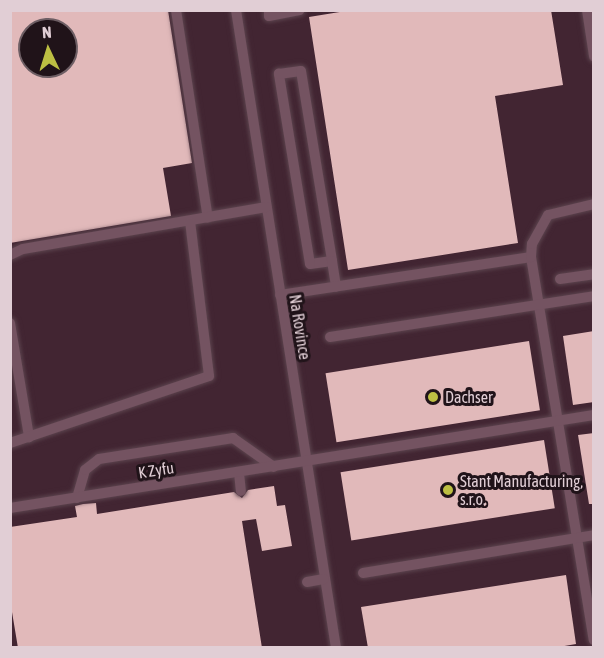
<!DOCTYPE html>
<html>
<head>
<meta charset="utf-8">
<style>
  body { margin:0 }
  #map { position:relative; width:604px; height:658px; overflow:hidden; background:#422532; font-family:"Asap Condensed",sans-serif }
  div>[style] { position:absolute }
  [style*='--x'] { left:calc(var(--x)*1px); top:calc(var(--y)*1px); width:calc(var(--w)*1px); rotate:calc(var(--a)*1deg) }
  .building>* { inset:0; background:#e1b9ba; transform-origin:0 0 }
  .roads { filter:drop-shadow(0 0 2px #5c444e) drop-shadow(0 0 2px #5c444e) }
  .minor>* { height:10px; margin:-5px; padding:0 5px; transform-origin:5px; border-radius:5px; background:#745361 }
  .dots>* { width:16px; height:16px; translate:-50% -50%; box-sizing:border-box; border:3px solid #201319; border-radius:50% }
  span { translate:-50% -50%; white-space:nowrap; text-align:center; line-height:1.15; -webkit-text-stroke:6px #201319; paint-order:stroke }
  .street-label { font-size:16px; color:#e1ced5 }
  .poi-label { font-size:16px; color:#e1ced5 }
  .left { translate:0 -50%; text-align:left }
  .frame { position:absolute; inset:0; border:12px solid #e1ced5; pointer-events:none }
  .north { position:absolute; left:18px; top:18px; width:60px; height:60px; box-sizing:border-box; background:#201319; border:2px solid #6d5e64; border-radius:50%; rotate:356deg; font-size:16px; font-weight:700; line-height:24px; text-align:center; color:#e1ced5 }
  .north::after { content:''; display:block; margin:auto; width:21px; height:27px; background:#bdbf43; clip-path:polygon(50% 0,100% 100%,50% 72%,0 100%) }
</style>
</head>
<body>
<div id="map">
  <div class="building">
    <i style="clip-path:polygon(evenodd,10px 10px,168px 10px,192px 163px,163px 168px,171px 216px,10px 243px,10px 10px,30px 30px,66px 30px,66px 66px,30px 66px,30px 30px)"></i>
    <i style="clip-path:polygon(352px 10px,551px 10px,563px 85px,495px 96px,518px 243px,348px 270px,309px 17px)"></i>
    <i style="clip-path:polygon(594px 331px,594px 402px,573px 405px,563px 336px)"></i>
    <i style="left:529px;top:341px;width:70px;height:206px;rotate:81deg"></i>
    <i style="clip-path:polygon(594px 433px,594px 504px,589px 504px,578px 435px)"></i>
    <i style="left:544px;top:440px;width:69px;height:206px;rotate:81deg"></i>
    <i style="clip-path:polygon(274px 486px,277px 506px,285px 505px,292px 546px,262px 551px,256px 519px,242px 521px,262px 648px,18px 648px,10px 600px,10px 527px,77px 517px,75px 506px,83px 504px,96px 503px,97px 514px,234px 492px,242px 498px,248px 490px)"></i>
    <i style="clip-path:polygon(566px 575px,576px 644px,553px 648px,368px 648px,361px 607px)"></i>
  </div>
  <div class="roads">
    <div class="minor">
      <i style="--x:176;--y:10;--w:210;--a:81.3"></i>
      <i style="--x:236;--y:10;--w:646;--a:81.09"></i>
      <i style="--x:269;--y:10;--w:6;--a:90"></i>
      <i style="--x:269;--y:16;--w:31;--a:-11"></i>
      <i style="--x:587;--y:10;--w:47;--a:81.3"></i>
      <i style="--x:10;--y:255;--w:14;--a:-25"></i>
      <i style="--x:23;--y:249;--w:247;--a:-9.8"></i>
      <i style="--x:531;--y:257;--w:388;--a:80.7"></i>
      <i style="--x:332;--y:261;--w:22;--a:172"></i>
      <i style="--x:310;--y:264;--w:193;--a:-99.3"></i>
      <i style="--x:279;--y:74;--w:22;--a:-8"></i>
      <i style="--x:301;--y:71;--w:193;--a:80.7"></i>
      <i style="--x:332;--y:261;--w:26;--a:81"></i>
      <i style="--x:560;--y:279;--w:34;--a:-8"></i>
      <i style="--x:280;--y:295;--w:254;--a:-8.6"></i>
      <i style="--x:531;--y:257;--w:13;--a:-86"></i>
      <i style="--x:532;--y:244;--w:33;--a:-61"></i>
      <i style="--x:548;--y:215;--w:47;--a:-13.4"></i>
      <i style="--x:10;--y:323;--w:116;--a:80.5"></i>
      <i style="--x:330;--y:337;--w:267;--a:-8.8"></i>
      <i style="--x:10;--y:443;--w:210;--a:-18.6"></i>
      <i style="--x:209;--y:376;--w:155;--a:-97"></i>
      <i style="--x:239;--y:473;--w:18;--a:84"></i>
      <i style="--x:77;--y:498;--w:29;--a:-74"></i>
      <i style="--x:85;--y:470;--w:18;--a:-38"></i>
      <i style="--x:99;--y:459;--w:136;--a:-8.9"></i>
      <i style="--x:233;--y:438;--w:50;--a:35.3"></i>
      <i style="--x:10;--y:508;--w:591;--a:-9.05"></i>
      <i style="--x:363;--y:573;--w:234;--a:-9.3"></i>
      <i style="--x:307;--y:582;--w:17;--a:-10"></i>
    </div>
  </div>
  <div class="dots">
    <i style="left:433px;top:397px;background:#bdbf43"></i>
    <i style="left:448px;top:490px;background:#bdbf43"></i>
  </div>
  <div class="street-label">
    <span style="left:300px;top:327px;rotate:81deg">Na Rovince</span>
    <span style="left:156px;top:470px;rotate:-9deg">K Zyfu</span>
  </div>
  <div class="poi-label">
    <span class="left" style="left:445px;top:397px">Dachser</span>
    <span class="left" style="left:460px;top:490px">Stant Manufacturing,<br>s.r.o.</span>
  </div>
  <div class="frame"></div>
  <div class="north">N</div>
</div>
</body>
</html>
